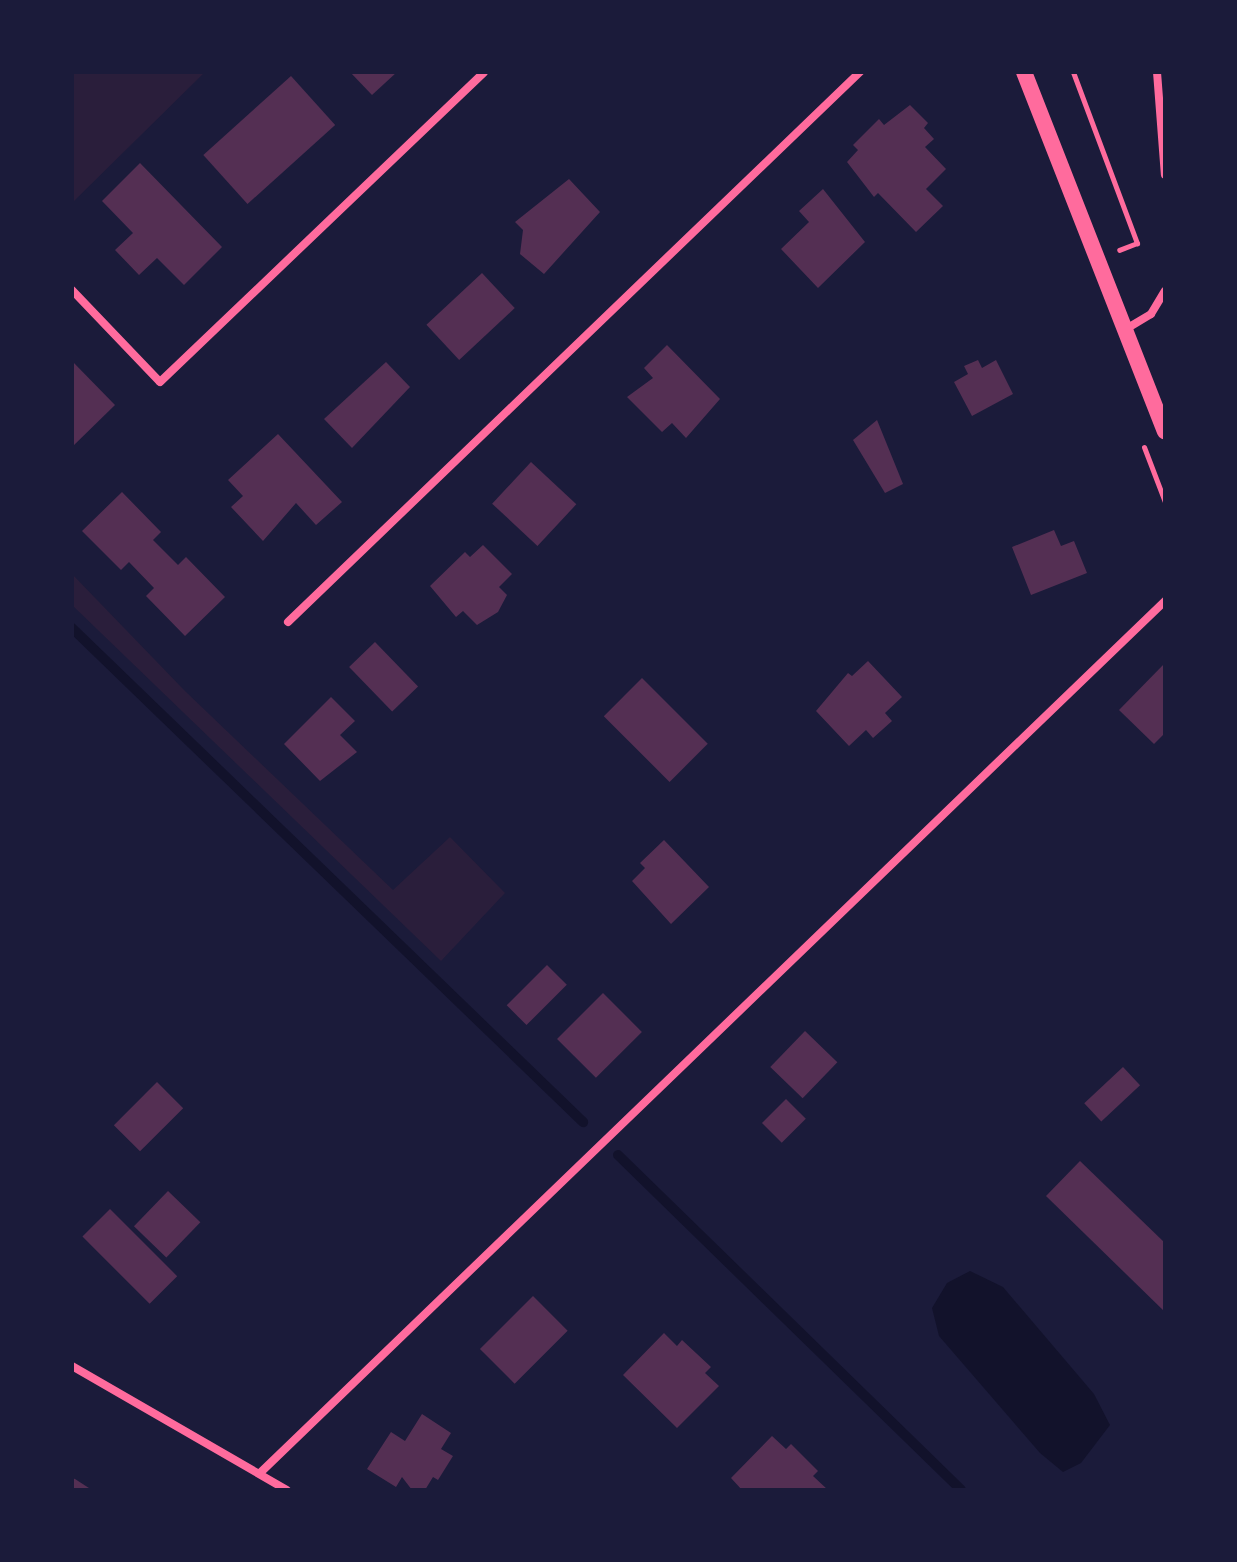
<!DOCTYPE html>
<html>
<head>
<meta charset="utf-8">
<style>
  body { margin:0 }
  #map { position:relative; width:1237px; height:1562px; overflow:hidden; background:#1b1b3a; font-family:"Alegreya Sans",sans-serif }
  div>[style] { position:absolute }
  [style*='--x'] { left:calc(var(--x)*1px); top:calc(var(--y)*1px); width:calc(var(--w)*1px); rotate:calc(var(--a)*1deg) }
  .green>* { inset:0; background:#2a1e3b }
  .water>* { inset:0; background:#12122b }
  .stream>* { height:10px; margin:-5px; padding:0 5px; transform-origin:5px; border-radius:5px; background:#12122b }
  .building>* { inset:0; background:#542f53; transform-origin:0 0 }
  .path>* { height:5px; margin:-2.5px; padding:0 2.5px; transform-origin:2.5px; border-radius:2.5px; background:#ff6b9d }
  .minor>* { height:8px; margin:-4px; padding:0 4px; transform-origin:4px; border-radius:4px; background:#ff6b9d }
  .secondary>* { height:16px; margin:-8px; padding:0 8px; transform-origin:8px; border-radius:8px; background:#ff6b9d }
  span { translate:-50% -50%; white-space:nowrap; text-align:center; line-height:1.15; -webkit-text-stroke:7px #1b1b3a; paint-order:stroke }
  .frame { position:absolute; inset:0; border:74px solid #1b1b3a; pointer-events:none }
</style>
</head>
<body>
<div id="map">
  <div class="green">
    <i style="clip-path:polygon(72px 72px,205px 72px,72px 203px)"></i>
    <i style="clip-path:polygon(72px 574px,185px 691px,393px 890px,450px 837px,505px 893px,441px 961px,72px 605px)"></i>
  </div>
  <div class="water">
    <i style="clip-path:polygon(970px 1271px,1003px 1287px,1094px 1394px,1110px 1425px,1081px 1463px,1063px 1472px,1040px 1453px,939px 1336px,932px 1308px,947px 1283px)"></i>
  </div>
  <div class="stream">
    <i style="--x:72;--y:628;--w:711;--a:44.03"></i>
    <i style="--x:618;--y:1155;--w:479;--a:44.3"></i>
  </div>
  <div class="building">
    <i style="clip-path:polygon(350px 72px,397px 72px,372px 95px)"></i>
    <i style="left:291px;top:76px;width:66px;height:118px;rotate:48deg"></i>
    <i style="clip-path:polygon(910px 105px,928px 123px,924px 128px,934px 139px,925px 147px,946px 169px,926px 189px,943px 206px,916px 232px,878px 193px,874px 197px,847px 162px,858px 150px,853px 145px,879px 119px,884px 125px)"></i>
    <i style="clip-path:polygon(140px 163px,222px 247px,184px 285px,157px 258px,139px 275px,115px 250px,133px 233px,102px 201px)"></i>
    <i style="clip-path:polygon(569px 179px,600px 212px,544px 274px,520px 254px,523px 230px,515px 222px)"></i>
    <i style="clip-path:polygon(823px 189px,865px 242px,818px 288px,781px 249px,809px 222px,799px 211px)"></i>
    <i style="left:482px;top:273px;width:48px;height:76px;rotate:47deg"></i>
    <i style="clip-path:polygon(667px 345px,720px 399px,686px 438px,672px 423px,662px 432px,627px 397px,653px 378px,644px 368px)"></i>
    <i style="clip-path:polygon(978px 360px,982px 368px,996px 360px,1013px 394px,972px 416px,954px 382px,968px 374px,964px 366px)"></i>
    <i style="clip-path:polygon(72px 361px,115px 405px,72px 447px)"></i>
    <i style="clip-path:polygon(386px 362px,410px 387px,352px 448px,324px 419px)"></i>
    <i style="clip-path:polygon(877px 420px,903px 484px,885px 493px,853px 440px)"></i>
    <i style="clip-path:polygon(278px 434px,342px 502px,316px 525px,296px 503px,263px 541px,231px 507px,243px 496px,228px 480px)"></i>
    <i style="left:531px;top:462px;width:62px;height:57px;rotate:43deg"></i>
    <i style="clip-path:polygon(122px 492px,161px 532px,153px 540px,178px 565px,186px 557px,225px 597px,185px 636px,146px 596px,154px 588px,129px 562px,121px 570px,82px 531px)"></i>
    <i style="clip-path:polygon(1054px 530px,1061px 546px,1074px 541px,1087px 573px,1031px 595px,1012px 547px)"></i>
    <i style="clip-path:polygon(483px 545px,512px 574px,499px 587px,507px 595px,498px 612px,477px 625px,463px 611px,456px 617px,430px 586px,465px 552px,470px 557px)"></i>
    <i style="left:375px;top:642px;width:62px;height:36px;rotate:46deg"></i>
    <i style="clip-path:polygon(868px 661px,902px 697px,885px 713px,892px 721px,873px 738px,866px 730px,849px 746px,816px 711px,848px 673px,852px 676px)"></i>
    <i style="clip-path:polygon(1165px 663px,1165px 733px,1154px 744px,1119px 710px)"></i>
    <i style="left:642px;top:678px;width:93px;height:54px;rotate:45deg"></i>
    <i style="clip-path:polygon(331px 697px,355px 721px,340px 735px,357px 752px,320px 781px,284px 744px)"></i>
    <i style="clip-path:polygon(664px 840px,709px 887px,671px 924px,632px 881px,645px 868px,640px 863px)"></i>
    <i style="left:547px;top:965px;width:28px;height:57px;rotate:45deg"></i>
    <i style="left:603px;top:993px;width:55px;height:65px;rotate:45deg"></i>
    <i style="left:805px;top:1031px;width:45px;height:50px;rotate:44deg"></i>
    <i style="left:1123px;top:1067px;width:25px;height:53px;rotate:47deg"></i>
    <i style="left:157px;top:1082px;width:37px;height:61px;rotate:45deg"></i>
    <i style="left:786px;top:1099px;width:28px;height:34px;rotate:45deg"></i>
    <i style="clip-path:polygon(1080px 1161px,1165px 1243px,1165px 1312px,1046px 1196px)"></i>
    <i style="left:168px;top:1191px;width:45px;height:49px;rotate:44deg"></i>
    <i style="left:110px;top:1209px;width:95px;height:39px;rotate:45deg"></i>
    <i style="left:533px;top:1296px;width:49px;height:75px;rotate:45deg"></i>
    <i style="clip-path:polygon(664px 1333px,677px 1346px,682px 1340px,711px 1367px,705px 1373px,719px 1386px,677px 1428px,623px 1375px)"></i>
    <i style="clip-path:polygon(422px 1414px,451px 1433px,441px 1449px,453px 1456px,438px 1480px,433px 1477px,425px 1490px,412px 1490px,402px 1477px,396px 1487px,367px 1469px,391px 1432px,405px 1441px)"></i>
    <i style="clip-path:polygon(772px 1436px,786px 1449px,791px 1444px,818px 1471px,813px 1476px,828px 1490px,742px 1490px,731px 1478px)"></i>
    <i style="clip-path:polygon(72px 1478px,75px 1479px,92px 1490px,72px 1490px)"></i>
  </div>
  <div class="path">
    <i style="--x:1073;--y:72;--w:183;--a:69.5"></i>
    <i style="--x:1137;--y:243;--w:19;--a:159"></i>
    <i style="--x:1144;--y:447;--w:59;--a:69.1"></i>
  </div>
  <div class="minor">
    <i style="--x:1157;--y:72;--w:103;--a:85.6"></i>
    <i style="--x:72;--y:290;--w:127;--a:46.3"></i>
    <i style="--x:160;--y:382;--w:448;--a:-43.7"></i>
    <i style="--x:1126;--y:329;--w:29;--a:-31"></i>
    <i style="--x:1151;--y:314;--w:27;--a:-59"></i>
    <i style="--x:288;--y:622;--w:794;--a:-43.88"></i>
    <i style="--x:72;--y:1366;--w:248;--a:30"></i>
    <i style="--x:260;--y:1473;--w:1257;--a:-43.94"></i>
  </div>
  <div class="secondary">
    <i style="--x:1024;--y:72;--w:386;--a:68.6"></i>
  </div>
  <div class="frame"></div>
</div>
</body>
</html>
